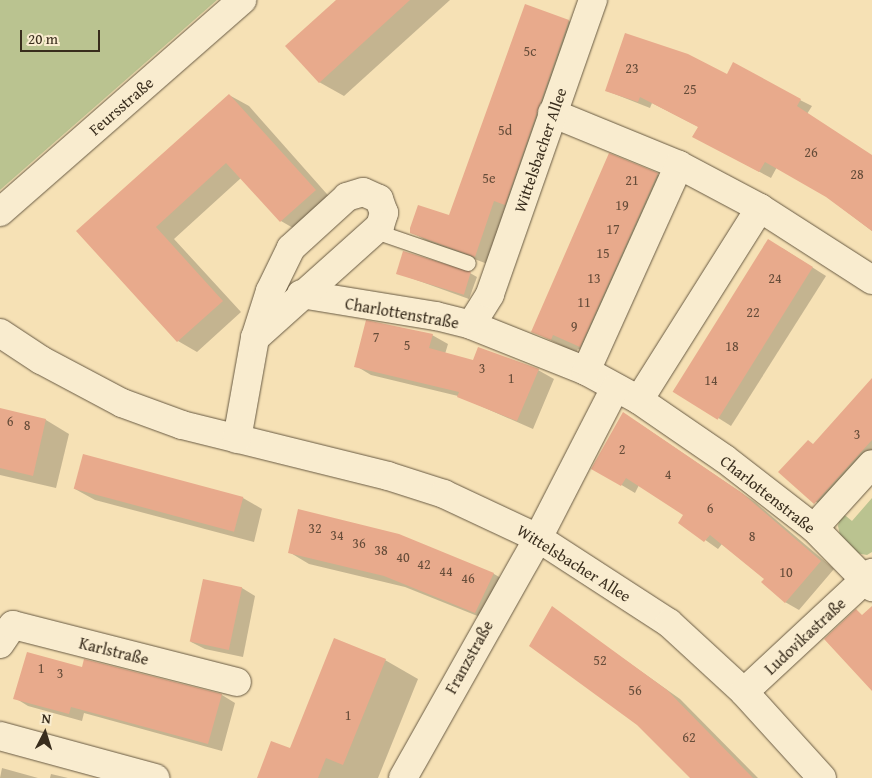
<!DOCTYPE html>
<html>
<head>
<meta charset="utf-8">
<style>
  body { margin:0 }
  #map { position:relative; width:872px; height:778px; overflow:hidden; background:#f6e1b5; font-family:"Gentium Book Plus",serif }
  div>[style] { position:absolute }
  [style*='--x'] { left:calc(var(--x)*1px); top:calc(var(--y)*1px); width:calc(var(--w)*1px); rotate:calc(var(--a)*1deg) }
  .green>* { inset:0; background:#bac390 }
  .shadow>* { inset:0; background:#0003 }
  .building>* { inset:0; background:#e8aa8c; transform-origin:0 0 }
  .roads { filter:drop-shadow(0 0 1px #685a43) drop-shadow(0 0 1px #685a43) }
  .service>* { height:15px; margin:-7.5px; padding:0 7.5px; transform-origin:7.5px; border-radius:7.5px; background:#f9eccf }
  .minor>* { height:28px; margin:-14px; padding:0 14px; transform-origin:14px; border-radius:14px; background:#f9eccf }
  .tertiary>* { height:28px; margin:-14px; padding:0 14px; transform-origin:14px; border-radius:14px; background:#f9eccf }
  span { translate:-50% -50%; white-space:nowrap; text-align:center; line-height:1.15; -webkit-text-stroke:4px #f9eccf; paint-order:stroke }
  .number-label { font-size:14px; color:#654c39 }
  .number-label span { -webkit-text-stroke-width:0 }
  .street-label { font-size:16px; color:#392d1d }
  .north { position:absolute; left:20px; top:708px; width:50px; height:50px; -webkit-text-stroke:4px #f9eccf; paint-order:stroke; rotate:5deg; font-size:14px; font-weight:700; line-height:20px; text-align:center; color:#392d1d }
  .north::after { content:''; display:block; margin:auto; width:18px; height:22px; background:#392d1d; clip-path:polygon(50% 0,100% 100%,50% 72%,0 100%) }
  .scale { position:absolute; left:20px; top:30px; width:80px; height:22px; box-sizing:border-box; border:2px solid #392d1d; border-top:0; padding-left:6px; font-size:15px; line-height:18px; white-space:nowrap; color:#392d1d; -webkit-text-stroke:4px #f9eccf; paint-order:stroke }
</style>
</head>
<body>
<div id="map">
  <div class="green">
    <i style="clip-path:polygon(0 0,217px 0,0 190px)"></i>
    <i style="clip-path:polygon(872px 498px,872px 552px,867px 555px,856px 553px,841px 540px,838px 526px,841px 512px,852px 521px)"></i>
  </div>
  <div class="shadow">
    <i style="clip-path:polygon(338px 0,450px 0,344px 96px,319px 82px)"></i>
    <i style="clip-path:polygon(526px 6px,569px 21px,586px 31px,493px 266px,429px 242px,411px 232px,450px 217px)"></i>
    <i style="clip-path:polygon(727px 75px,800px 100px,812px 106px,807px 114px,872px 156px,872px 231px,826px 196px,777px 167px,771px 178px,706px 143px,699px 127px,652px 103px,650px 108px,607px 91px)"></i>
    <i style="clip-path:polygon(229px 95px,249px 106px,334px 202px,300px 232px,281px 221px,241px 178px,174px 239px,241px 312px,197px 352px,178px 341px,78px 231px)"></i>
    <i style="clip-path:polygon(657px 174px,682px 189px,605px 360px,578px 349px,576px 353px,532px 331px)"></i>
    <i style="clip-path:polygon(782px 248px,826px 276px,731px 426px,674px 390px)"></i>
    <i style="clip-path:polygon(397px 273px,470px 273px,477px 277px,469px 299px)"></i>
    <i style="clip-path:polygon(432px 335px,448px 344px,445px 354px,473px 362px,538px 370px,554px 379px,533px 429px,458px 396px,371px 375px,356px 366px)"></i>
    <i style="clip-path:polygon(872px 380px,872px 461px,822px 505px,809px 498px)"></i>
    <i style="clip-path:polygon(0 409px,46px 420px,69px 434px,56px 488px,0 475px)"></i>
    <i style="clip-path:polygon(637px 422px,755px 502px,834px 569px,799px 610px,785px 602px,765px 579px,722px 544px,718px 549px,680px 522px,685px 515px,639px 485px,635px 493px,593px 468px)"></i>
    <i style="clip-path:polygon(84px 456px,243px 498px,262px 509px,254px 542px,95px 500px,75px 489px)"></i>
    <i style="clip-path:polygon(399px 535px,494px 574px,513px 585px,495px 623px,405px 587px,309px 564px,289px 552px)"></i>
    <i style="clip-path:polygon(204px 580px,242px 588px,255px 596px,243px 657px,205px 649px,191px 642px)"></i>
    <i style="clip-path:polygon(552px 608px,680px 699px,758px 778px,691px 778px)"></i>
    <i style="clip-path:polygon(385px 660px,418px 679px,378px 778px,258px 778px)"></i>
    <i style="clip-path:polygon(83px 668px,222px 695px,235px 703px,222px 751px,84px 713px,82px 721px,28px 706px,15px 698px)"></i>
    <i style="clip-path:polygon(2px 768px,38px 778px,0 778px)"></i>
    <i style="clip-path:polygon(51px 774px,68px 778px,50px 778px)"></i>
  </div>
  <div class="building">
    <i style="clip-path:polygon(336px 0,410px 0,319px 83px,285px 46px)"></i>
    <i style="clip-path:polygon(525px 4px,569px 20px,505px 205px,494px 201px,475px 257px,410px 233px,410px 228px,418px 205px,449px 215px)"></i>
    <i style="clip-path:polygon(625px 33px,688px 54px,727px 74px,733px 62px,801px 99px,797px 106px,872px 155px,872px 231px,826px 197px,765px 162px,759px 172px,692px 137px,698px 127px,640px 97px,638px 102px,605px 91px)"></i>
    <i style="clip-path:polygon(229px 94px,316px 190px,280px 222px,226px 163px,156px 227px,223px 301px,177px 342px,76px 231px)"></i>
    <i style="clip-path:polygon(609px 153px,658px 173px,580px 347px,553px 335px,551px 340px,531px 332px)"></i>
    <i style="left:768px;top:239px;width:53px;height:180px;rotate:32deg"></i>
    <i style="left:403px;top:251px;width:71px;height:24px;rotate:17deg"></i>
    <i style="clip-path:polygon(366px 320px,433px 334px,429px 348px,473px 360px,478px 347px,539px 369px,517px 421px,457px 397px,459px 392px,354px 367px)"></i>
    <i style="clip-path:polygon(872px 378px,872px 440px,814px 504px,778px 472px,808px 440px,813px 444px)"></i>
    <i style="clip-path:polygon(0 408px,46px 419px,33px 476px,0 468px)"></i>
    <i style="clip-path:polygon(623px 412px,742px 493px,821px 561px,785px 603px,761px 582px,764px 579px,710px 535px,704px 542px,678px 523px,683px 515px,626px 478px,621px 486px,591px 469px)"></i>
    <i style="left:83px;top:454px;width:166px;height:36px;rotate:15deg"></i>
    <i style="clip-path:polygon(298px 509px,399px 534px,494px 573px,475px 613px,384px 576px,288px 553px)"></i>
    <i style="left:203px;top:579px;width:40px;height:64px;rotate:12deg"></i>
    <i style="clip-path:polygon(552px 606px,667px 690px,753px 778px,690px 778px,637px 725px,529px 646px)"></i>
    <i style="clip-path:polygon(872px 606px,872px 691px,824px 639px,856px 609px,862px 615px)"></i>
    <i style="clip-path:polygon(334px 638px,386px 659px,343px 765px,326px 758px,318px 778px,257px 778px,271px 741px,290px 748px)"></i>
    <i style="clip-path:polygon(27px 652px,82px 667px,84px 659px,222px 694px,208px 744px,71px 707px,69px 714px,13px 699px)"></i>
  </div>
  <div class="roads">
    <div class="service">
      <i style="--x:375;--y:231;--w:98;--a:19"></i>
    </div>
    <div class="minor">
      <i style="--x:552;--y:113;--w:137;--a:22.3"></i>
      <i style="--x:301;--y:294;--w:137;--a:9.3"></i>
      <i style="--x:436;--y:316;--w:36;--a:14"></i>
      <i style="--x:471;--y:325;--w:124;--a:21.8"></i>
      <i style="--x:586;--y:371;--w:60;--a:28.7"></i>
      <i style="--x:639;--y:400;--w:104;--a:34.5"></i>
      <i style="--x:725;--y:459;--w:113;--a:37.8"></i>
      <i style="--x:814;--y:528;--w:83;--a:45.5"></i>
      <i style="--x:471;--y:325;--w:36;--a:-58"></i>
      <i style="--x:490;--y:294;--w:312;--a:-70.7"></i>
      <i style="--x:0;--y:333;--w:49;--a:33.4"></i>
      <i style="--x:41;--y:360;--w:92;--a:28"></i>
      <i style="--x:122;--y:403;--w:64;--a:20.1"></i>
      <i style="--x:182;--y:425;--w:212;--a:13.9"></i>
      <i style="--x:388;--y:476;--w:59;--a:17.8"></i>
      <i style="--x:444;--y:494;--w:104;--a:25.1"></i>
      <i style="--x:538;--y:538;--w:156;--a:33"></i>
      <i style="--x:669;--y:623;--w:102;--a:42.6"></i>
      <i style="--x:744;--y:692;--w:116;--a:47.8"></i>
      <i style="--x:586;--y:371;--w:226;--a:-65.7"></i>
      <i style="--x:679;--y:165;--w:92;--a:28"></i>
      <i style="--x:760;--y:208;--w:133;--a:32.7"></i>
      <i style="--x:639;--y:400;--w:227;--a:-57.8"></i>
      <i style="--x:237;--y:439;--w:103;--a:-79.9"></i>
      <i style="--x:255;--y:338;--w:168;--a:-41.9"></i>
      <i style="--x:380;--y:226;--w:14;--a:-73"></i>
      <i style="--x:384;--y:213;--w:15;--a:-110"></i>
      <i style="--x:379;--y:199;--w:17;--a:-156"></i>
      <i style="--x:363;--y:192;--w:17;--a:163"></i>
      <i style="--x:347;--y:197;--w:76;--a:137.7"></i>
      <i style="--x:291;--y:248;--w:48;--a:116"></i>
      <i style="--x:270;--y:291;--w:49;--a:107.7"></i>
      <i style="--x:814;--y:528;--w:86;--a:-47.8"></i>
      <i style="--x:0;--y:644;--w:23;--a:-56"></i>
      <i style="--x:13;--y:625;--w:231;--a:14.3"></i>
      <i style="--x:744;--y:692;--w:175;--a:-42.9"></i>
      <i style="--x:0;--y:736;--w:161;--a:15.2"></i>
      <i style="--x:403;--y:778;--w:275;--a:-60.6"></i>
      <i style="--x:538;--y:538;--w:169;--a:-62.8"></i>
    </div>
    <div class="tertiary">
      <i style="--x:0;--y:212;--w:322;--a:-41.2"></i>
    </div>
  </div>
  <div class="number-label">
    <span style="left:530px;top:51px">5c</span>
    <span style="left:632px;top:68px">23</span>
    <span style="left:690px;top:89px">25</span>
    <span style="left:505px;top:130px">5d</span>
    <span style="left:811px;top:152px">26</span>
    <span style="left:857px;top:174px">28</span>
    <span style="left:489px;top:178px">5e</span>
    <span style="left:632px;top:180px">21</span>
    <span style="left:622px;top:205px">19</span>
    <span style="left:613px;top:229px">17</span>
    <span style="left:603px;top:253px">15</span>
    <span style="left:594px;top:278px">13</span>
    <span style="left:775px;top:278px">24</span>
    <span style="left:584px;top:302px">11</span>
    <span style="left:753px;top:312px">22</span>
    <span style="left:574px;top:326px">9</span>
    <span style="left:376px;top:337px">7</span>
    <span style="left:407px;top:345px">5</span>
    <span style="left:732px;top:346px">18</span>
    <span style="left:482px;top:368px">3</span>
    <span style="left:511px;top:378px">1</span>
    <span style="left:711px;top:380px">14</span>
    <span style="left:10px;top:421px">6</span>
    <span style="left:27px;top:425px">8</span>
    <span style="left:857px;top:434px">3</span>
    <span style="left:622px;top:449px">2</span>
    <span style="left:668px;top:474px">4</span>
    <span style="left:710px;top:508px">6</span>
    <span style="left:315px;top:528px">32</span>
    <span style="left:337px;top:535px">34</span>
    <span style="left:752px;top:536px">8</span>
    <span style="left:359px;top:543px">36</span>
    <span style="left:381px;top:550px">38</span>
    <span style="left:403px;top:557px">40</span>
    <span style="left:424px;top:564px">42</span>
    <span style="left:446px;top:571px">44</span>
    <span style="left:786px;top:572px">10</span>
    <span style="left:468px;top:578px">46</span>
    <span style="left:600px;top:660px">52</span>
    <span style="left:41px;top:668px">1</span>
    <span style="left:60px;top:673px">3</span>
    <span style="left:635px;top:690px">56</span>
    <span style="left:348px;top:715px">1</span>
    <span style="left:689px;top:737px">62</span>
  </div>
  <div class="street-label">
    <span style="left:121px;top:106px;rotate:-41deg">Feursstraße</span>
    <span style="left:540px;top:150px;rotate:-71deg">Wittelsbacher Allee</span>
    <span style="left:402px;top:313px;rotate:10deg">Charlottenstraße</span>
    <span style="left:768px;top:494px;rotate:38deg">Charlottenstraße</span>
    <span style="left:574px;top:563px;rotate:32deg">Wittelsbacher Allee</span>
    <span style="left:805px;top:636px;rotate:-43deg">Ludovikastraße</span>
    <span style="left:114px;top:651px;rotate:14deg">Karlstraße</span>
    <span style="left:469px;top:657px;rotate:-61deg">Franzstraße</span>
  </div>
  <div class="north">N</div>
  <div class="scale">20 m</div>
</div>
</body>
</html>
